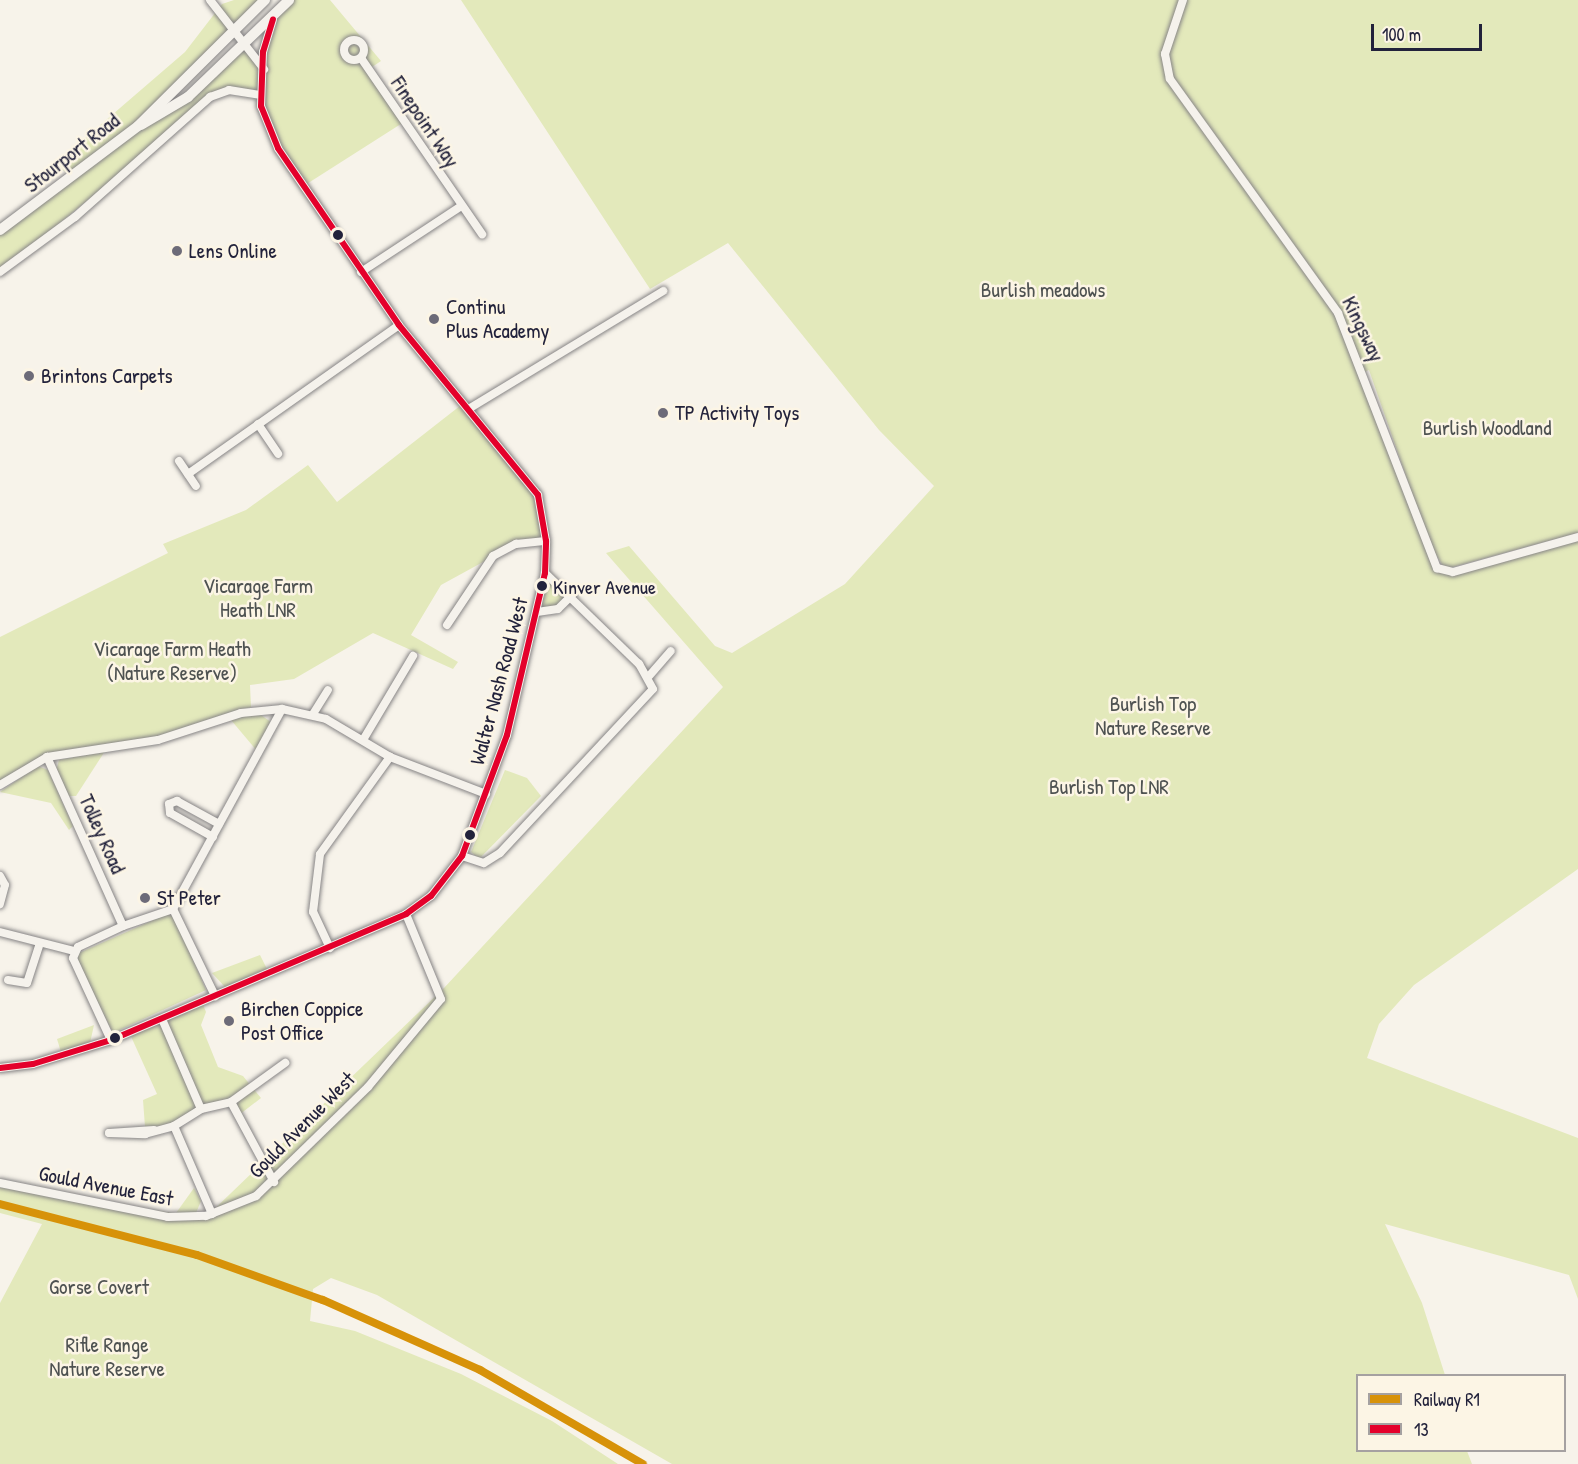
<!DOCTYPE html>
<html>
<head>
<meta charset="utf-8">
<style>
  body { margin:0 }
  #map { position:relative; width:1578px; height:1464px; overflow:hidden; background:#f7f3ea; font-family:"Patrick Hand",sans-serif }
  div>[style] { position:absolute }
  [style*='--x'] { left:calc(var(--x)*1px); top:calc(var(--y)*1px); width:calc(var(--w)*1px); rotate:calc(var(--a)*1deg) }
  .green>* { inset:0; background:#e3e9bb }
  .roads { filter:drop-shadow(0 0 2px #868485) drop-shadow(0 0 2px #868485) }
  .minor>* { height:8px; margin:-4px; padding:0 4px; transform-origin:4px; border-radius:4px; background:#f5f2ec }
  .minor>.ring { margin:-4px; padding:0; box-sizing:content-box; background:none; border:8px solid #f5f2ec; border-radius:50% }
  .major>* { height:10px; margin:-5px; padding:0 5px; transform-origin:5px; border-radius:5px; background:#f5f2ec }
  .bus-1>* { height:6px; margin:-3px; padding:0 3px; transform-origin:3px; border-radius:3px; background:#e4002b }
  .rail-1>* { height:8px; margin:-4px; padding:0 4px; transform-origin:4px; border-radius:4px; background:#d79209 }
  .dots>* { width:16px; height:16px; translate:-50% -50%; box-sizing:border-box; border:3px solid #fcf5e5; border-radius:50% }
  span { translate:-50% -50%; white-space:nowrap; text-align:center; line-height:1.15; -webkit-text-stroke:5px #fcf5e5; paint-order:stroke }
  .bus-label { font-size:20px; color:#22223b }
  .left { translate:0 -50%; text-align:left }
  .street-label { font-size:21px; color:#22223b }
  .poi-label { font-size:21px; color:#22223b }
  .park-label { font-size:21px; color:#4e5251 }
  .legend { position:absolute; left:1356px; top:1374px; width:210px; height:78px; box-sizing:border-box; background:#fcf5e5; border:2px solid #a5a1a1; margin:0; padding:8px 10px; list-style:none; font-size:18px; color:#22223b }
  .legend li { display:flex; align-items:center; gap:12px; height:30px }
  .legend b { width:30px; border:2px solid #a5a1a1 }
  .scale { position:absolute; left:1371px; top:24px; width:111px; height:27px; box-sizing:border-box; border:3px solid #22223b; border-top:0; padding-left:8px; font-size:18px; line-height:21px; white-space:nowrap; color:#22223b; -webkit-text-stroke:4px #fcf5e5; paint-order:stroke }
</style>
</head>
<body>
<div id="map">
  <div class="green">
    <i style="clip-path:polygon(234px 0,265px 0,154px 107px,161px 116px,244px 46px,263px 68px,267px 32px,289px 0,330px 0,381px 61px,369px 69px,404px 122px,302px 187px,278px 148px,260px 95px,218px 93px,0 272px,0 230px,72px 177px,55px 164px,185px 52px,222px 4px)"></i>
    <i style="clip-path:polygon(461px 0,1578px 0,1578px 533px,1445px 569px,1430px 545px,1369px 370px,1360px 374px,1433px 568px,1453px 576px,1578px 540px,1578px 869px,1414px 985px,1379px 1024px,1367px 1058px,1578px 1138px,1578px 1299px,1569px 1275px,1385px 1224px,1422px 1303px,1445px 1375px,1358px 1376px,1358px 1450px,1467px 1451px,1472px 1464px,672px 1464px,377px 1295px,331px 1278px,313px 1289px,310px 1321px,355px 1331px,461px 1374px,552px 1421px,618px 1464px,0 1464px,0 1303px,42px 1224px,0 1213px,0 1186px,205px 1218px,444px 988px,723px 687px,606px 553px,629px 546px,715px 646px,732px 653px,845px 584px,934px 486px,879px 430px,728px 243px,650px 289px)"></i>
    <i style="clip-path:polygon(465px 402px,530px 480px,546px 541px,516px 544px,441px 585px,411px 635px,458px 662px,453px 669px,373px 633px,294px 679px,250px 685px,251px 707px,158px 740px,47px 757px,0 785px,0 637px,168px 553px,163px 544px,246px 510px,308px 465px,337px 502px)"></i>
    <i style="clip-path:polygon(544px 575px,555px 578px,567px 602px,537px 612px)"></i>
    <i style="clip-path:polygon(258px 713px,271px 722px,257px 751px,231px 720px)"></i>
    <i style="clip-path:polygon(105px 751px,76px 796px,68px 796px,56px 771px,59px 760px)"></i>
    <i style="clip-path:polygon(38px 766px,48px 770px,73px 826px,69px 830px,51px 803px,0 792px)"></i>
    <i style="clip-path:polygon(505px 770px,527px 778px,541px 796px,479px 859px,471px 852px)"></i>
    <i style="clip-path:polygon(167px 914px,174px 916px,206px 990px,113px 1033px,77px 961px,79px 953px)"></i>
    <i style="clip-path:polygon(260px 955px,267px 969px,225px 987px,212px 973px)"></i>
    <i style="clip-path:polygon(202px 1002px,206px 1012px,201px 1025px,218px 1067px,243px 1076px,261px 1098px,239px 1115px,224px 1101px,174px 1126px,145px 1127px,143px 1100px,157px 1094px,129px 1032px)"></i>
    <i style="clip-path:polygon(94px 1025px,90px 1043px,61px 1052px,57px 1039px)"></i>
    <i style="clip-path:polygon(194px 1188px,201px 1201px,196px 1213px,176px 1213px)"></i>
  </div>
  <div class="roads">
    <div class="minor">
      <i style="--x:210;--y:0;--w:88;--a:52"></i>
      <i style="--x:1183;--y:0;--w:57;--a:108.4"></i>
      <i style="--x:1165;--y:54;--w:25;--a:79"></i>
      <i style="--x:1170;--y:79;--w:288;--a:54.3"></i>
      <i style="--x:1338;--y:313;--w:274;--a:68.8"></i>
      <i style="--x:1437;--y:568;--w:16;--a:14"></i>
      <i style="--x:1453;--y:572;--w:130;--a:-15.6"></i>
      <i class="ring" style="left:344px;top:40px;width:12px;height:12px"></i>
      <i style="--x:361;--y:58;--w:214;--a:55.5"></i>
      <i style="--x:0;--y:272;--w:93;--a:-36.3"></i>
      <i style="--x:75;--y:217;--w:181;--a:-41.6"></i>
      <i style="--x:210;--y:97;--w:20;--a:-20"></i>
      <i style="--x:229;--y:90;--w:31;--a:9"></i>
      <i style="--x:361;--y:272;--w:118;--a:-33.3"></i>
      <i style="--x:470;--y:408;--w:226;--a:-31.2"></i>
      <i style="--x:258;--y:424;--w:36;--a:56"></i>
      <i style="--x:179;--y:461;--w:30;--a:56"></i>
      <i style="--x:188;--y:474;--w:258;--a:-35.2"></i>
      <i style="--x:537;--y:612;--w:21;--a:-8"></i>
      <i style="--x:558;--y:609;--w:20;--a:-45"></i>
      <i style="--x:447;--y:625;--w:83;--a:-56.3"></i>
      <i style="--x:493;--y:556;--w:26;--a:-28"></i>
      <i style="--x:516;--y:544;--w:30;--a:-6"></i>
      <i style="--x:649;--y:676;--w:33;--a:-49"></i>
      <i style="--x:313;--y:714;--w:28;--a:-58"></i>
      <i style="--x:363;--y:740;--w:98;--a:-59.2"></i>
      <i style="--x:47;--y:757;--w:185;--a:65.8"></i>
      <i style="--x:0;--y:785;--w:55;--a:-30.8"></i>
      <i style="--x:47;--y:757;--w:112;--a:-8.7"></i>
      <i style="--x:158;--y:740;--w:87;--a:-18"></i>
      <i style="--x:241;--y:713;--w:41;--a:-5.6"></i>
      <i style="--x:282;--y:709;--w:45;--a:12.8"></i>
      <i style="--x:326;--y:719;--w:74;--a:30.7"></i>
      <i style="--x:390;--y:757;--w:103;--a:21.1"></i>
      <i style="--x:213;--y:837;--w:49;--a:-150.8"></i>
      <i style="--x:170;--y:813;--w:9;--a:-96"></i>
      <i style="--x:169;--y:804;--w:9;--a:-21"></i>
      <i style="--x:177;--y:801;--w:48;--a:28.7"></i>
      <i style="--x:462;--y:856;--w:23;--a:18"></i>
      <i style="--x:484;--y:863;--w:19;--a:-32"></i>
      <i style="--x:500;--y:853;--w:224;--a:-47"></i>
      <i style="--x:653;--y:689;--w:29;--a:-119"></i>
      <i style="--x:639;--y:664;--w:131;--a:-135.9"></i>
      <i style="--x:0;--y:876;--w:10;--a:61"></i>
      <i style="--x:5;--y:885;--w:20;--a:105"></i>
      <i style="--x:173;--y:909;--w:228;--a:-61.4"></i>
      <i style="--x:0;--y:932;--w:76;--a:14.4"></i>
      <i style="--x:330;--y:948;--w:40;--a:-115"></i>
      <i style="--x:313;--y:912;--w:58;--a:-83.1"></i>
      <i style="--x:320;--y:854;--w:120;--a:-54.2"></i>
      <i style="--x:8;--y:980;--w:19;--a:9"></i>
      <i style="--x:27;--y:983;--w:42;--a:-72"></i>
      <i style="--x:162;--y:1019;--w:98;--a:66.6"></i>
      <i style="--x:111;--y:1040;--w:90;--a:-114.9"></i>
      <i style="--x:73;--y:958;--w:12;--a:-66"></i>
      <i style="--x:78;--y:947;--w:50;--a:-25"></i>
      <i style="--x:123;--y:926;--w:53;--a:-18.8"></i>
      <i style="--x:173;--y:909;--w:97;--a:64.2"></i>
      <i style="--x:0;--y:1068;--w:33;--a:-7"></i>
      <i style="--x:33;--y:1064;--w:82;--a:-17.1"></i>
      <i style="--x:111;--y:1040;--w:321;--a:-23.1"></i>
      <i style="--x:406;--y:914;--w:31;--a:-36"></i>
      <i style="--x:431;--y:896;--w:51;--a:-52.2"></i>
      <i style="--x:462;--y:856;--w:129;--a:-69.6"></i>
      <i style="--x:507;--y:735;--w:166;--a:-76.8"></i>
      <i style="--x:545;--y:573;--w:32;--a:-88"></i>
      <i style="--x:546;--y:541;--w:47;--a:-99.9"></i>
      <i style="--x:538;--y:495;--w:220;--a:-129.3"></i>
      <i style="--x:399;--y:325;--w:214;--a:-124.4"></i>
      <i style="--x:278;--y:148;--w:45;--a:-112"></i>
      <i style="--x:261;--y:106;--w:54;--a:-87.9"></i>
      <i style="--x:263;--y:52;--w:34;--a:-73"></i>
      <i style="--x:231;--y:1102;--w:91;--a:61.7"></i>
      <i style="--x:174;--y:1126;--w:96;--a:66.6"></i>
      <i style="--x:154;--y:1130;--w:45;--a:176.2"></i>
      <i style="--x:109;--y:1133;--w:36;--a:2"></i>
      <i style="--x:145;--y:1134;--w:30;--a:-15"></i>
      <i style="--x:174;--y:1126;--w:32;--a:-32"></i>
      <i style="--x:201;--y:1109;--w:31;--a:-13"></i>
      <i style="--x:231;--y:1102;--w:67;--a:-35.8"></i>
      <i style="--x:0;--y:1183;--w:171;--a:11.4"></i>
      <i style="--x:168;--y:1217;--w:38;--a:-2"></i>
      <i style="--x:206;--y:1216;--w:54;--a:-21.8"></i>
      <i style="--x:256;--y:1196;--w:156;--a:-44.2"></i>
      <i style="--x:368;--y:1087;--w:114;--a:-50.3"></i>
      <i style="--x:441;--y:999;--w:92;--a:-112.4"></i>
    </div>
    <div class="major">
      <i style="--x:141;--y:125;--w:55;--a:-30.8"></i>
      <i style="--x:188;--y:97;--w:140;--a:-43.8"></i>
      <i style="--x:0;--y:230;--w:173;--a:-37"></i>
      <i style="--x:138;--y:126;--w:179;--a:-44.8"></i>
    </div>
  </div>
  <div class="bus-1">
    <i style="--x:0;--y:1068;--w:33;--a:-7"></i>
    <i style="--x:33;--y:1064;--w:82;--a:-17.1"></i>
    <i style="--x:111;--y:1040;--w:321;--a:-23.1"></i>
    <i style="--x:406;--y:914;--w:31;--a:-36"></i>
    <i style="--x:431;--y:896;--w:51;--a:-52.2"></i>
    <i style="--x:462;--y:856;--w:129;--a:-69.6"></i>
    <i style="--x:507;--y:735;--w:166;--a:-76.8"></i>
    <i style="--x:545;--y:573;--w:32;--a:-88"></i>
    <i style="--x:546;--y:541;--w:47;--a:-99.9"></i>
    <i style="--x:538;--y:495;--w:220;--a:-129.3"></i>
    <i style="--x:399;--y:325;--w:214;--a:-124.4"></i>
    <i style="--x:278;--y:148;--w:45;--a:-112"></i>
    <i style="--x:261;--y:106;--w:54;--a:-87.9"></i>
    <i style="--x:263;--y:52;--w:34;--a:-73"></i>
  </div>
  <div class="rail-1">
    <i style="--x:0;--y:1204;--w:203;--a:14.5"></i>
    <i style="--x:197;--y:1255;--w:134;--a:19.7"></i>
    <i style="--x:323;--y:1300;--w:172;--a:24"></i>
    <i style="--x:480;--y:1370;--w:188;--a:30"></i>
  </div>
  <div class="dots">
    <i style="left:338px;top:235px;background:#22223b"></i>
    <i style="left:177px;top:251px;background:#6d6b78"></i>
    <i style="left:434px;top:319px;background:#6d6b78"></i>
    <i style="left:29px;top:376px;background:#6d6b78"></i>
    <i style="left:663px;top:413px;background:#6d6b78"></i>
    <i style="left:542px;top:586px;background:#22223b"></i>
    <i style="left:470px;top:835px;background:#22223b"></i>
    <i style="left:145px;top:898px;background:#6d6b78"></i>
    <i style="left:229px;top:1021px;background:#6d6b78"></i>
    <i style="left:115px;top:1038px;background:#22223b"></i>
  </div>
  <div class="bus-label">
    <span class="left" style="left:553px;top:586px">Kinver Avenue</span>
  </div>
  <div class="street-label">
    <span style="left:425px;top:122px;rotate:56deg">Finepoint Way</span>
    <span style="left:72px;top:153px;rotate:-38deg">Stourport Road</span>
    <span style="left:1363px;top:329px;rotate:64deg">Kingsway</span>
    <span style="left:499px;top:681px;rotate:-75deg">Walter Nash Road West</span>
    <span style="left:102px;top:834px;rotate:66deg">Tolley Road</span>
    <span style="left:302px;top:1125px;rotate:-45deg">Gould Avenue West</span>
    <span style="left:106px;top:1186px;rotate:11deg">Gould Avenue East</span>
  </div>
  <div class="poi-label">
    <span class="left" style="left:189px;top:251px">Lens Online</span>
    <span class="left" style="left:446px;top:319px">Continu<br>Plus Academy</span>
    <span class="left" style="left:41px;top:376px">Brintons Carpets</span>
    <span class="left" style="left:675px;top:413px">TP Activity Toys</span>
    <span class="left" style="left:157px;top:898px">St Peter</span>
    <span class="left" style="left:241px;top:1021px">Birchen Coppice<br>Post Office</span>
  </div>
  <div class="park-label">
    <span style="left:1043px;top:290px">Burlish meadows</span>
    <span style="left:1487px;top:428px">Burlish Woodland</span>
    <span style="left:258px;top:598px">Vicarage Farm<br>Heath LNR</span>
    <span style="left:172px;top:661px">Vicarage Farm Heath<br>(Nature Reserve)</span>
    <span style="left:1153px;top:716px">Burlish Top<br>Nature Reserve</span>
    <span style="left:1109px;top:787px">Burlish Top LNR</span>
    <span style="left:99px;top:1287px">Gorse Covert</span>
    <span style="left:107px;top:1357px">Rifle Range<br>Nature Reserve</span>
  </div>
  <ul class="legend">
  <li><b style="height:8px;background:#d79209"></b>Railway R1</li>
  <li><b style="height:8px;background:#e4002b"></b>13</li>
  </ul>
  <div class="scale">100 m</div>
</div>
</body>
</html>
